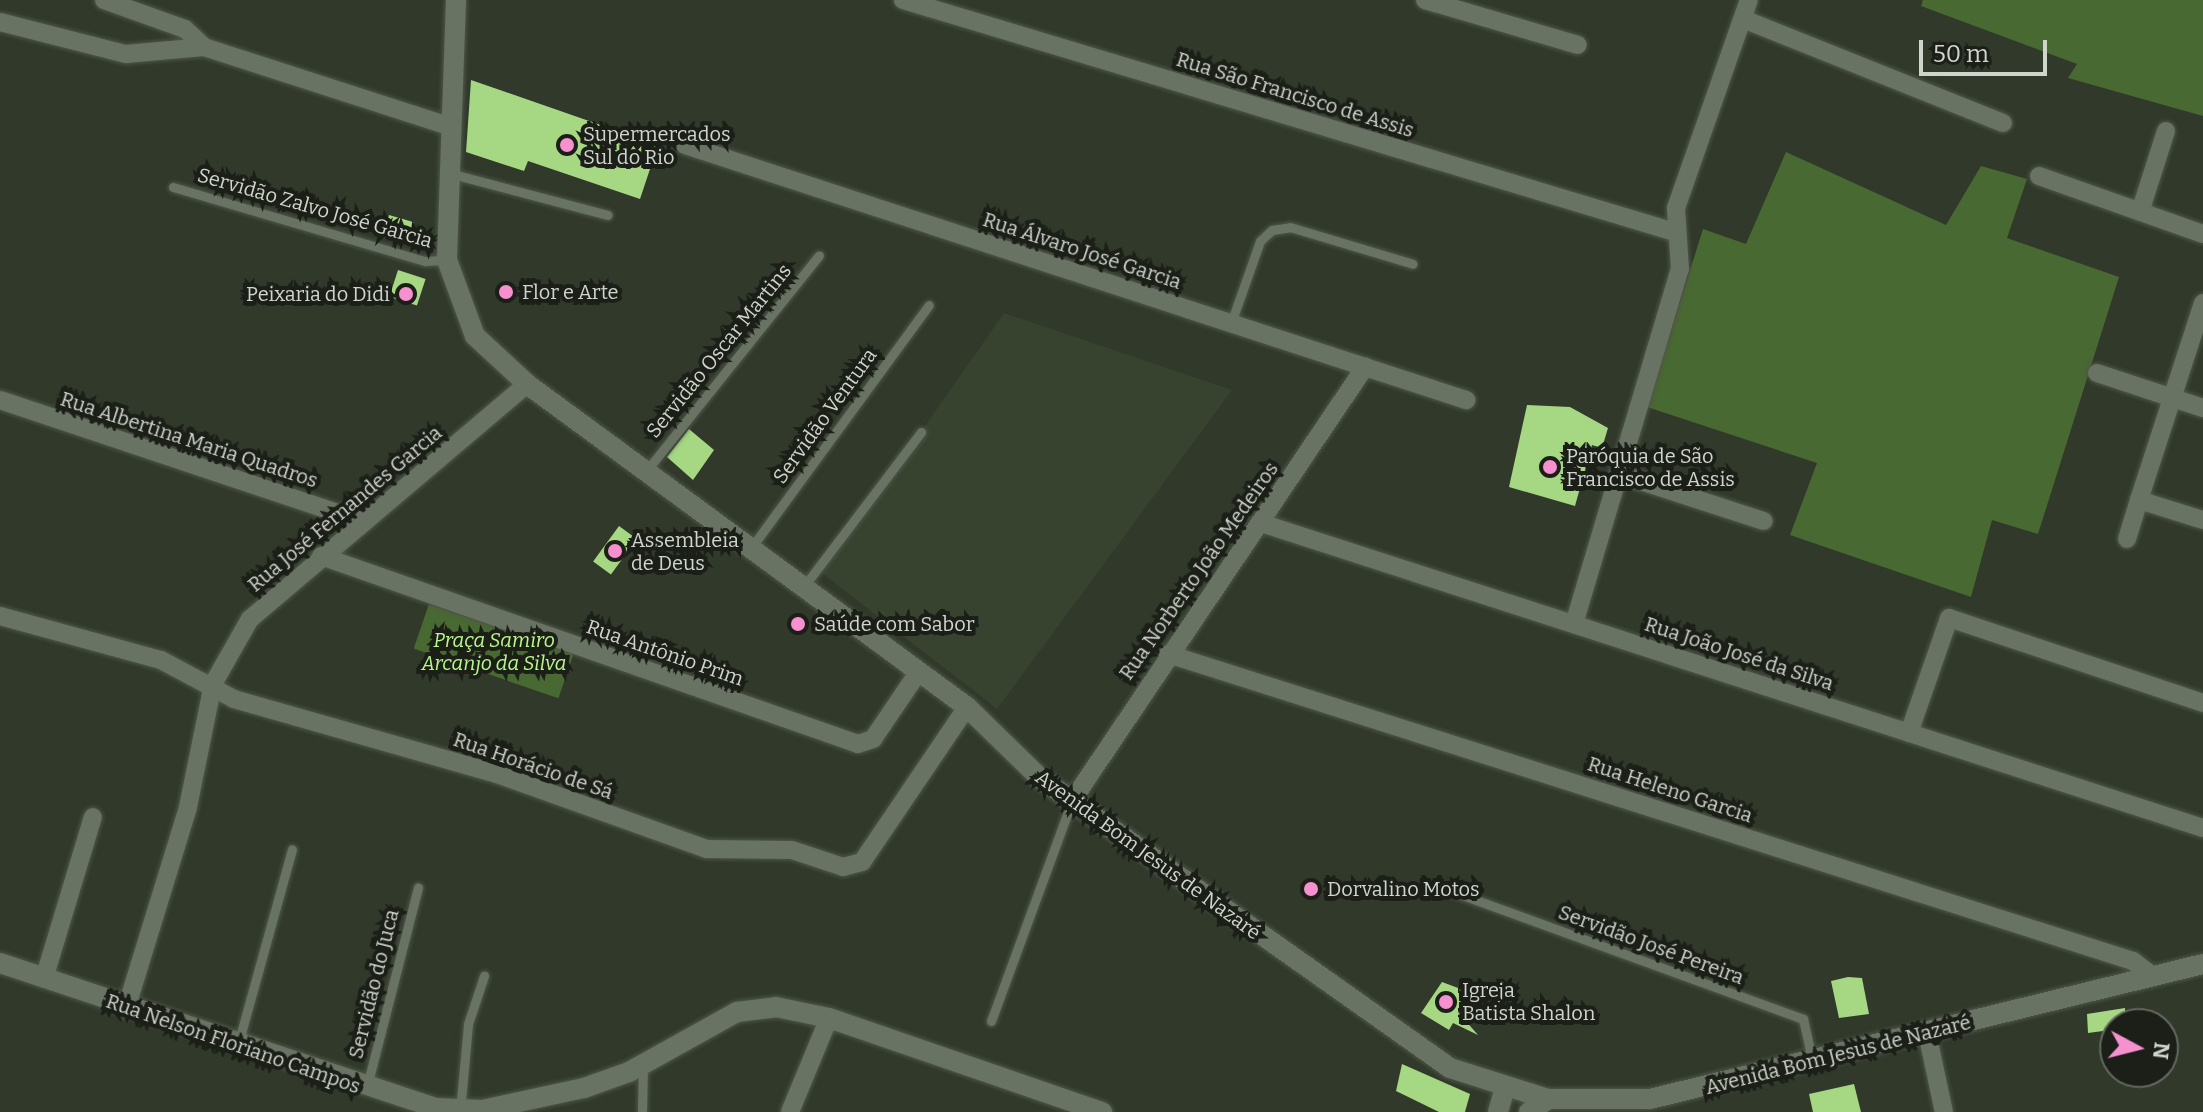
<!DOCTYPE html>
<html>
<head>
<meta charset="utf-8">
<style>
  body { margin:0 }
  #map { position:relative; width:2203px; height:1112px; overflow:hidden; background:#30392a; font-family:Bitter,serif }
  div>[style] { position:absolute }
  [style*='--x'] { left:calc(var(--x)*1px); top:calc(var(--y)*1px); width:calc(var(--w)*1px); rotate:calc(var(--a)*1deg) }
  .built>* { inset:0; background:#37432f }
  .green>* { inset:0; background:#496932; transform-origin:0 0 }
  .building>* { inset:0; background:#a6d883; transform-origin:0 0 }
  .roads { filter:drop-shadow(0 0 2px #4f564a) drop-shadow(0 0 2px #4f564a) }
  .service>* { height:9px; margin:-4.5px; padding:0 4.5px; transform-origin:4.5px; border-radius:4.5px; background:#697363 }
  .minor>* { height:18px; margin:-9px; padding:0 9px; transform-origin:9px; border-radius:9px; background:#697363 }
  .tertiary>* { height:20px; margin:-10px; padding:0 10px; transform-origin:10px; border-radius:10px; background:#697363 }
  .secondary>* { height:20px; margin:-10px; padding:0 10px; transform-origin:10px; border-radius:10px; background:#697363 }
  .dots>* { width:22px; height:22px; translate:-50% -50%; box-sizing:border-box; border:4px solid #1b1f18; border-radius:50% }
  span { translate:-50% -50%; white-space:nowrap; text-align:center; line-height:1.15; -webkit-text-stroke:8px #1b1f18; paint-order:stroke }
  .street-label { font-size:20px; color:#cfd5cc }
  .poi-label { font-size:20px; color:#cfd5cc }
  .left { translate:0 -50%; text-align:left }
  .right { translate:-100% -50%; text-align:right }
  .park-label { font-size:20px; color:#b8f78a; font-style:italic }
  .north { position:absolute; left:2099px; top:1008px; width:80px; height:80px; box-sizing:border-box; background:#1b1f18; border:2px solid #636860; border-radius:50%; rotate:97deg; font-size:22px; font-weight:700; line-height:32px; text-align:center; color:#cfd5cc }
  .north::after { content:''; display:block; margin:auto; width:28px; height:36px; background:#f690cf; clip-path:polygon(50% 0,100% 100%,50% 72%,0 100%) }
  .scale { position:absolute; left:1919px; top:40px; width:128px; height:36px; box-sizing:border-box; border:4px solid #cfd5cc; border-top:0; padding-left:10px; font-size:24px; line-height:28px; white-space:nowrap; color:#cfd5cc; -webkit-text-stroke:6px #1b1f18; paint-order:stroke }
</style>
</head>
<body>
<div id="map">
  <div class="built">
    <i style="clip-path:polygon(1004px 313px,1232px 390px,997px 709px,822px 573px)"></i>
  </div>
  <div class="green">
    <i style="clip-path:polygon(1923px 0,2203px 0,2203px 116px,2068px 78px,2077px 64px,1921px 6px)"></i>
    <i style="clip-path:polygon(1786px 152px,1946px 225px,1981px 166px,2027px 179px,2007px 238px,2119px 277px,2038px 534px,1992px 520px,1971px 597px,1790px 535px,1817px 463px,1647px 407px,1703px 229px,1746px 244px)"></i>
    <i style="left:429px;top:604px;width:153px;height:47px;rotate:19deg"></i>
  </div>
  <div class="building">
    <i style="clip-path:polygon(471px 80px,658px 145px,640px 199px,528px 161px,524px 171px,466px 152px)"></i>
    <i style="left:389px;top:215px;width:26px;height:23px;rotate:16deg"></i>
    <i style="left:398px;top:270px;width:29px;height:28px;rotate:18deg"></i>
    <i style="clip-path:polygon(1527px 405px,1570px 407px,1608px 428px,1602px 448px,1592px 445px,1575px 506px,1509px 487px)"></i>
    <i style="clip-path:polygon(689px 429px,714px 450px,693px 480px,667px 457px)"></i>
    <i style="left:619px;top:526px;width:22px;height:44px;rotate:36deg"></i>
    <i style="clip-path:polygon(1848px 977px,1862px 978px,1869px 1014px,1839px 1018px,1831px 981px)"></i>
    <i style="clip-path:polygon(1442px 982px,1469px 992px,1458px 1012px,1478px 1035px,1453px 1023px,1449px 1030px,1421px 1013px)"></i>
    <i style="clip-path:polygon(2125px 1008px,2125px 1024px,2115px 1024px,2115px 1060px,2109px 1061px,2103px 1031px,2088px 1033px,2087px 1014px)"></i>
    <i style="clip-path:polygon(1402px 1064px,1470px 1094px,1465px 1112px,1439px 1112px,1396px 1091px)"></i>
    <i style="clip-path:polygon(1854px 1084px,1861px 1112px,1813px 1112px,1809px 1094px)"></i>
  </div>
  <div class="roads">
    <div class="service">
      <i style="--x:449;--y:173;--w:164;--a:14.8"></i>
      <i style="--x:173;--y:187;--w:263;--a:16.4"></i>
      <i style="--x:425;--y:261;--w:22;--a:-3"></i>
      <i style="--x:1231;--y:323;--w:87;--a:-70.5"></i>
      <i style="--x:1260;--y:241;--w:16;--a:-43"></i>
      <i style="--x:1272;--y:230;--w:18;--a:-9"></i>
      <i style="--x:1290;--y:227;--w:128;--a:16.7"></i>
      <i style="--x:647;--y:470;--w:275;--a:-51.3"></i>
      <i style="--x:751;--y:548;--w:301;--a:-53.8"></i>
      <i style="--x:805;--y:585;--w:192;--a:-52.8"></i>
      <i style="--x:1446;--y:889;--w:380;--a:20"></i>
      <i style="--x:1803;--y:1019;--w:41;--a:77.3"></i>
      <i style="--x:991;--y:1021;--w:234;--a:-69.8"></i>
      <i style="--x:238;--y:1044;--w:202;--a:-74.5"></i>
      <i style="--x:367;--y:1086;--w:205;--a:-75.6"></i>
      <i style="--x:460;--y:1111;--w:87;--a:-84.7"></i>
      <i style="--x:468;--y:1024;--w:51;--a:-71.6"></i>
      <i style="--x:642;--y:1112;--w:48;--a:-88.8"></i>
    </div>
    <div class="minor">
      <i style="--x:104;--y:0;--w:86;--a:19.7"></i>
      <i style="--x:185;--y:29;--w:26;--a:43"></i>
      <i style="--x:903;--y:0;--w:806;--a:16.73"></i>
      <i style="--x:1425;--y:0;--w:159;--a:16.4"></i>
      <i style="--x:1743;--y:19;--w:280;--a:21.8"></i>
      <i style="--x:0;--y:22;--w:130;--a:14.3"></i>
      <i style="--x:126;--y:54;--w:78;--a:-5.1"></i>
      <i style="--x:204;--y:47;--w:257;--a:17.9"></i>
      <i style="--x:685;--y:145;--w:822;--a:18.08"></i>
      <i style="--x:2039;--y:176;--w:174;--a:19.5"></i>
      <i style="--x:2140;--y:212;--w:85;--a:-72.2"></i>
      <i style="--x:2203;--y:303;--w:207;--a:108"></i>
      <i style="--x:2139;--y:500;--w:67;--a:17.4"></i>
      <i style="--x:2097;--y:373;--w:112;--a:18.3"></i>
      <i style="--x:0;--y:400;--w:384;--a:18.5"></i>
      <i style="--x:1619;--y:474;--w:152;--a:18"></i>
      <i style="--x:1261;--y:523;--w:990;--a:17.94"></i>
      <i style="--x:2127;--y:539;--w:41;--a:-72.9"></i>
      <i style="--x:321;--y:556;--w:569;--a:19.29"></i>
      <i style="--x:858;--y:744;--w:16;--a:-18"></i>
      <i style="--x:873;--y:739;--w:82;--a:-55.9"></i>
      <i style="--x:0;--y:616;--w:167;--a:15.3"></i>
      <i style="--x:161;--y:660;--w:83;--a:28.1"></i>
      <i style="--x:234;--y:699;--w:273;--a:15.9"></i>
      <i style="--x:497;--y:774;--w:222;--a:19.7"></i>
      <i style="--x:706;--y:849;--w:86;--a:0.7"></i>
      <i style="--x:792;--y:850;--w:54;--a:18.4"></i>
      <i style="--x:843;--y:867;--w:20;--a:-15"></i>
      <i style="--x:862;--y:862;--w:187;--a:-55.9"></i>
      <i style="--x:1574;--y:624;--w:370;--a:-73.4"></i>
      <i style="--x:1680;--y:269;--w:61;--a:-93.8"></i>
      <i style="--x:1676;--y:208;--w:220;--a:-70.7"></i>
      <i style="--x:1168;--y:654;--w:1013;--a:17.65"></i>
      <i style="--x:2133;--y:961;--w:26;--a:37"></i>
      <i style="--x:1909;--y:733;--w:122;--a:-70.8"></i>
      <i style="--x:1949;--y:618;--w:268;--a:18.5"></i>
      <i style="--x:1072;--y:801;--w:524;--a:-55.98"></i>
      <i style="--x:44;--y:979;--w:169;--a:-73.2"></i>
      <i style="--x:126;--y:1009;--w:211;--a:-72.9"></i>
      <i style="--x:188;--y:807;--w:126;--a:-78.5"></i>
      <i style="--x:213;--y:684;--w:75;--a:-60.4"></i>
      <i style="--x:250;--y:619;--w:363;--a:-40.3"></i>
      <i style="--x:1927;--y:1033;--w:81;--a:77.9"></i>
      <i style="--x:790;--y:1112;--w:102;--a:-67.5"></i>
    </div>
    <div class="tertiary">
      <i style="--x:0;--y:963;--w:459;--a:18.4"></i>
      <i style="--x:436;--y:1108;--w:46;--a:2.5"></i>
      <i style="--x:482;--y:1110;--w:104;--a:-12.2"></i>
      <i style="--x:584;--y:1088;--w:48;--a:-19.6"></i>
      <i style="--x:629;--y:1072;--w:124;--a:-29.1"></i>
      <i style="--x:737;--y:1012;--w:39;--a:-7"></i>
      <i style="--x:776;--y:1007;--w:54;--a:11.7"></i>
      <i style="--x:829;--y:1018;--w:289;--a:19"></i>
      <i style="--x:1498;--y:1112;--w:26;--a:-74"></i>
      <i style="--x:1529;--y:1112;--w:23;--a:-34"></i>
    </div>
    <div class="secondary">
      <i style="--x:456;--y:0;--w:260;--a:92"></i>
      <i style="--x:447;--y:260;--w:81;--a:69.8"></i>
      <i style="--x:475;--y:336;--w:71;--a:42.7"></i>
      <i style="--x:527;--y:384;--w:546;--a:36.28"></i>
      <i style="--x:967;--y:707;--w:102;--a:44.2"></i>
      <i style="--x:1040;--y:778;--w:502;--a:35.27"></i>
      <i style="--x:1450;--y:1068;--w:103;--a:17.6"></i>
      <i style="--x:1548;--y:1099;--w:102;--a:0"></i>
      <i style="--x:1650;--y:1099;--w:569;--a:-13.72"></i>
    </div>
  </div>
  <div class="dots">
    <i style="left:567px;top:145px;background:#f690cf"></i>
    <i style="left:506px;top:292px;background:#f690cf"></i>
    <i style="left:406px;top:294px;background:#f690cf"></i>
    <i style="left:1550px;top:467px;background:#f690cf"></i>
    <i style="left:615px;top:551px;background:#f690cf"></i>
    <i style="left:798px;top:624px;background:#f690cf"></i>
    <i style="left:1311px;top:889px;background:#f690cf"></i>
    <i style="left:1446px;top:1002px;background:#f690cf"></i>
  </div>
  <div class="street-label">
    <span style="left:1295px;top:95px;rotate:17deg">Rua São Francisco de Assis</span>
    <span style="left:315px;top:208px;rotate:16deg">Servidão Zalvo José Garcia</span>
    <span style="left:1082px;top:251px;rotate:18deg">Rua Álvaro José Garcia</span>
    <span style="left:719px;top:351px;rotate:-51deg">Servidão Oscar Martins</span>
    <span style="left:825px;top:416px;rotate:-54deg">Servidão Ventura</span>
    <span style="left:189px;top:440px;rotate:18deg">Rua Albertina Maria Quadros</span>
    <span style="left:345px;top:509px;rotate:-40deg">Rua José Fernandes Garcia</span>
    <span style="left:1199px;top:571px;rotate:-55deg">Rua Norberto João Medeiros</span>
    <span style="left:665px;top:653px;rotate:19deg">Rua Antônio Prim</span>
    <span style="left:1739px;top:654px;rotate:18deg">Rua João José da Silva</span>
    <span style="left:533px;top:766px;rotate:19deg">Rua Horácio de Sá</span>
    <span style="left:1670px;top:790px;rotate:18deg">Rua Heleno Garcia</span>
    <span style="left:1148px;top:855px;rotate:36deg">Avenida Bom Jesus de Nazaré</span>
    <span style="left:1651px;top:945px;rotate:20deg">Servidão José Pereira</span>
    <span style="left:374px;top:984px;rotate:-76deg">Servidão do Juca</span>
    <span style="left:233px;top:1044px;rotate:19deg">Rua Nelson Floriano Campos</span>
    <span style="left:1838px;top:1055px;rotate:-14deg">Avenida Bom Jesus de Nazaré</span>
  </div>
  <div class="poi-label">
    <span class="left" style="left:583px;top:146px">Supermercados<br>Sul do Rio</span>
    <span class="left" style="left:522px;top:292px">Flor e Arte</span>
    <span class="right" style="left:390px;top:294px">Peixaria do Didi</span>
    <span class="left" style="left:1566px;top:468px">Paróquia de São<br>Francisco de Assis</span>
    <span class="left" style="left:631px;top:552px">Assembleia<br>de Deus</span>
    <span class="left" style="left:814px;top:624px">Saúde com Sabor</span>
    <span class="left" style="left:1327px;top:889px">Dorvalino Motos</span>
    <span class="left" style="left:1462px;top:1002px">Igreja<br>Batista Shalon</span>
  </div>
  <div class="park-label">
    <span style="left:494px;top:652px">Praça Samiro<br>Arcanjo da Silva</span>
  </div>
  <div class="north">N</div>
  <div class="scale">50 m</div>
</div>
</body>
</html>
